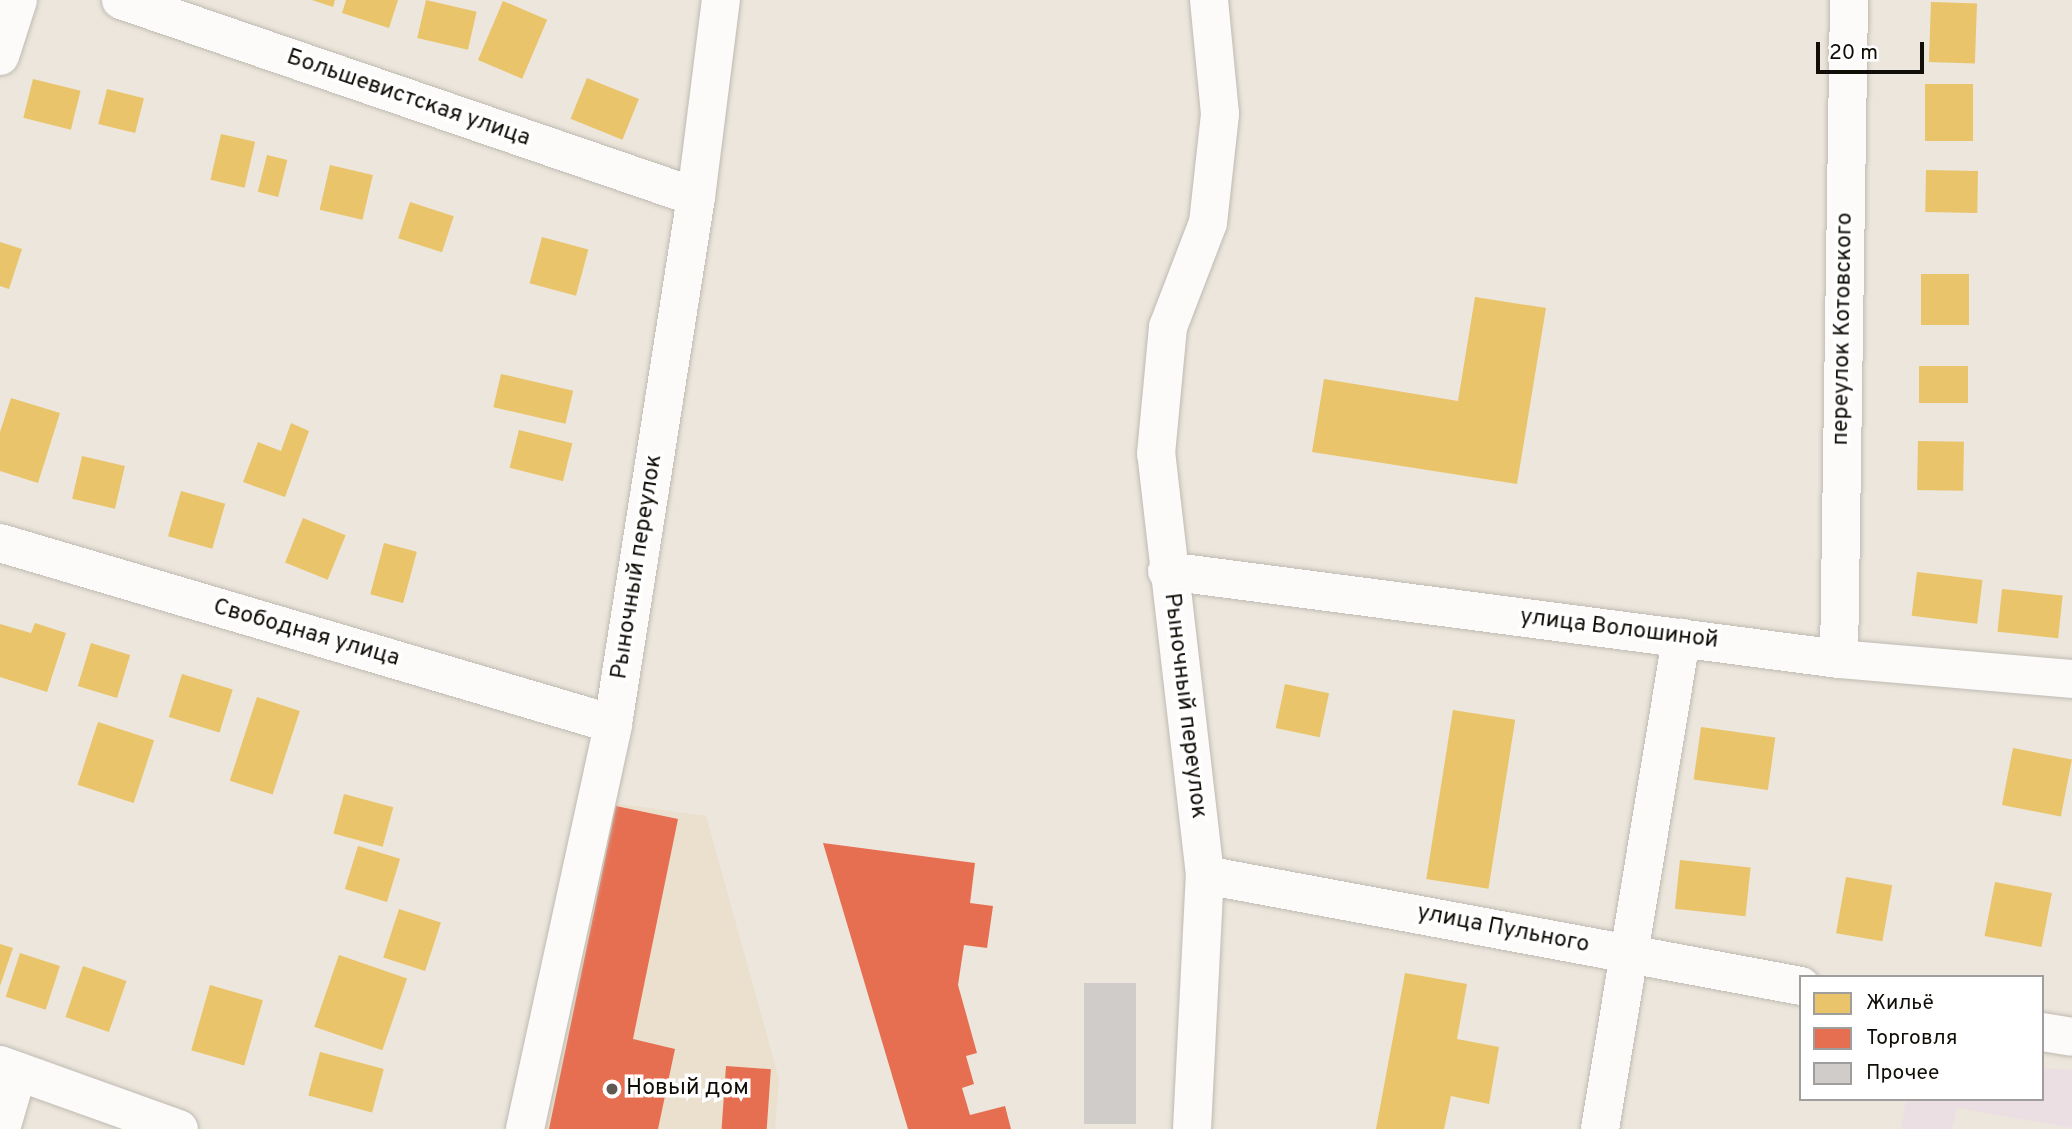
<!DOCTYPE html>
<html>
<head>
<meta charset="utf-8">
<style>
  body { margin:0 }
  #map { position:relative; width:2072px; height:1129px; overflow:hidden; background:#ece6dc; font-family:Overpass,sans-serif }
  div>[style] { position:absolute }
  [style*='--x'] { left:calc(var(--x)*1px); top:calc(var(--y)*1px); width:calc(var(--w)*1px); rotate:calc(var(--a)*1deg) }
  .built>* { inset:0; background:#ebdfcd }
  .industrial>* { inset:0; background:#ecdfe3 }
  .homes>* { inset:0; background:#e9c46a; transform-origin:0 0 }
  .shops>* { inset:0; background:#e76f51; transform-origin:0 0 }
  .building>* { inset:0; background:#d0ccca; transform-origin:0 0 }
  .roads { filter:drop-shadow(0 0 2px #bfbab2) drop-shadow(0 0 2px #bfbab2) }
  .minor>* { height:38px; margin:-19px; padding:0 19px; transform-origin:19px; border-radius:19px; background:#fcfbfa }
  .primary>* { height:38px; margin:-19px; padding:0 19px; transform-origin:19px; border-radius:19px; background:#fcfbfa }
  .dots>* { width:19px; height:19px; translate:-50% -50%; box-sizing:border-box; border:4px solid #fff; border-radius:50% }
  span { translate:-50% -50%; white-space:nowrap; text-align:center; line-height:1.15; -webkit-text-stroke:7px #fff; paint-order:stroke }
  .street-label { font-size:23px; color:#110d07 }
  .poi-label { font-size:23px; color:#110d07 }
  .left { translate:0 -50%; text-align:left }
  .legend { position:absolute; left:1799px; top:975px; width:245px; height:126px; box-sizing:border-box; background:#fff; border:2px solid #a09e9c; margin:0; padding:9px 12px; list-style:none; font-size:21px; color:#110d07 }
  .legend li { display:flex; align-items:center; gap:14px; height:35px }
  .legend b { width:35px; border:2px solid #a09e9c }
  .scale { position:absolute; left:1816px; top:42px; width:108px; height:32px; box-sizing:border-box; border:4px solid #110d07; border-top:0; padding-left:9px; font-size:21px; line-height:24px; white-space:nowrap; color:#110d07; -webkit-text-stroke:5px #fff; paint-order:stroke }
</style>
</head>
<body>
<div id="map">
  <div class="built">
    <i style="clip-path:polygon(614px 803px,706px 816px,779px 1079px,775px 1129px,544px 1129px)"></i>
  </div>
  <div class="industrial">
    <i style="clip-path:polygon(2042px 1068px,2072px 1070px,2072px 1128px,1957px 1108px,1952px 1129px,1901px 1129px,1906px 1099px,2042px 1099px)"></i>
  </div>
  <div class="homes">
    <i style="clip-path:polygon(312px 0,335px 0,333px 7px)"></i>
    <i style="clip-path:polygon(346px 0,398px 0,389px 28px,342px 13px)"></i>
    <i style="left:426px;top:0;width:52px;height:39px;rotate:13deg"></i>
    <i style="left:503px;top:1px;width:48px;height:64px;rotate:23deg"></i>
    <i style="left:1931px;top:2px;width:46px;height:60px;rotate:2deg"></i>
    <i style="left:587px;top:78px;width:56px;height:44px;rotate:22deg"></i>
    <i style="left:33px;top:79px;width:49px;height:40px;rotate:14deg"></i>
    <i style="left:1925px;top:84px;width:48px;height:57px"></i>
    <i style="left:107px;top:89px;width:38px;height:36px;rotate:14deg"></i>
    <i style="left:221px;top:134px;width:35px;height:47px;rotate:13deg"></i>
    <i style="left:267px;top:155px;width:21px;height:38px;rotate:14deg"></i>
    <i style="left:330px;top:165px;width:44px;height:46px;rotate:13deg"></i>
    <i style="left:1926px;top:170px;width:52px;height:42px;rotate:1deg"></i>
    <i style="left:410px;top:202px;width:46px;height:38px;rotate:18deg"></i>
    <i style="left:542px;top:237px;width:48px;height:48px;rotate:15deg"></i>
    <i style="clip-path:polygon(0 242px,22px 249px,9px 289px,0 286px)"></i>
    <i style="left:1921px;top:274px;width:48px;height:51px"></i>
    <i style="clip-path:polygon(1475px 297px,1546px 308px,1517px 484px,1312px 452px,1324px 379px,1458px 401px)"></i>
    <i style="left:1919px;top:366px;width:49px;height:37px"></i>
    <i style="left:501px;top:374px;width:74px;height:34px;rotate:13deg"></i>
    <i style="clip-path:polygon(11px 398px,60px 413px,38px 483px,0 471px,0 432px)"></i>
    <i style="clip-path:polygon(291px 423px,309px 431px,285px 497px,243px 482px,258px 442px,281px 451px)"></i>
    <i style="left:519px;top:430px;width:55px;height:39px;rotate:14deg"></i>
    <i style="left:1918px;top:441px;width:46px;height:49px;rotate:1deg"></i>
    <i style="left:82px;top:456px;width:44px;height:44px;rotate:13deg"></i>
    <i style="left:181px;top:491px;width:46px;height:47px;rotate:16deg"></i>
    <i style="left:303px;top:518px;width:46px;height:48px;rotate:22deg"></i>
    <i style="left:384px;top:543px;width:34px;height:53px;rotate:15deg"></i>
    <i style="left:1917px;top:572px;width:66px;height:44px;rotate:7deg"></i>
    <i style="left:2002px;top:589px;width:61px;height:43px;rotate:6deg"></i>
    <i style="clip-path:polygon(35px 623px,66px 633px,47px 692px,0 677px,0 624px,31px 633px)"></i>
    <i style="left:91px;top:643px;width:41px;height:45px;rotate:17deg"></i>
    <i style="left:182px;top:674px;width:53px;height:45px;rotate:17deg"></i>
    <i style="left:1285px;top:684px;width:45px;height:45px;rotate:12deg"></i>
    <i style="left:257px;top:697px;width:45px;height:88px;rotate:18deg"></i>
    <i style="left:1453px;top:710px;width:63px;height:171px;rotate:9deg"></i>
    <i style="left:98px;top:722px;width:59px;height:66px;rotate:18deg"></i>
    <i style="left:1701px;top:727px;width:75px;height:53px;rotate:8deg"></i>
    <i style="left:2013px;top:748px;width:60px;height:58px;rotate:11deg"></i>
    <i style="left:344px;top:794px;width:51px;height:41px;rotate:15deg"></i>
    <i style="left:358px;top:846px;width:44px;height:45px;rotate:17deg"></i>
    <i style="left:1680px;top:860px;width:71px;height:49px;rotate:6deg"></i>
    <i style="left:1846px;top:877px;width:47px;height:57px;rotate:10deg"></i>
    <i style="left:1995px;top:882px;width:58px;height:55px;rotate:11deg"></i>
    <i style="left:399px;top:909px;width:44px;height:51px;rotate:18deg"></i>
    <i style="clip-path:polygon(0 944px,13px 948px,0 986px)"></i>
    <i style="left:20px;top:953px;width:42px;height:46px;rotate:18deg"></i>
    <i style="left:339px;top:955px;width:72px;height:76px;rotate:19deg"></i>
    <i style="left:83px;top:966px;width:46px;height:54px;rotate:19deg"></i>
    <i style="clip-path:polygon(1405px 973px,1467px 984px,1457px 1039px,1499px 1047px,1489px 1104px,1451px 1096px,1444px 1129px,1376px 1129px)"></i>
    <i style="left:210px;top:985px;width:55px;height:68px;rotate:16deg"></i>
    <i style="left:320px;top:1052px;width:66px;height:45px;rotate:15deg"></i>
  </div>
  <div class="shops">
    <i style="clip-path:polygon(616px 806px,678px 819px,633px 1039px,675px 1049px,658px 1129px,549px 1129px)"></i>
    <i style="clip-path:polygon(823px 843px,975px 863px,970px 903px,993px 906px,987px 948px,964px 945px,958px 985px,977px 1053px,966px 1056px,974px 1084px,962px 1088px,970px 1115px,1005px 1106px,1011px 1129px,908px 1129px)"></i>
    <i style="left:726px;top:1066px;width:45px;height:63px;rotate:4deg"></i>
  </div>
  <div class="building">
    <i style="left:1136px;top:983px;width:141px;height:52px;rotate:90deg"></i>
  </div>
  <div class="roads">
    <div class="minor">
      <i style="--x:121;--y:0;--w:608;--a:18.91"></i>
      <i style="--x:0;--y:56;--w:59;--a:-72.2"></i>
      <i style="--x:0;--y:543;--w:639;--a:16.45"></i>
      <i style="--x:1167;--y:571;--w:678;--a:7.46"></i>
      <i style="--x:1839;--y:659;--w:234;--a:4.9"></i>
      <i style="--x:1839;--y:659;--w:659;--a:-89.13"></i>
      <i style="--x:1205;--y:875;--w:606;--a:10.55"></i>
      <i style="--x:2042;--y:1032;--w:30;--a:9"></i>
      <i style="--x:1;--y:1129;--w:60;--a:-73.7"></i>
      <i style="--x:525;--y:1129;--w:414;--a:-77.7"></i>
      <i style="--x:613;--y:724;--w:533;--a:-81.05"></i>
      <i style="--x:696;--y:197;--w:199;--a:-82.8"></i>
      <i style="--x:1192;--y:1129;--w:254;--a:-87.1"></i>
      <i style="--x:1205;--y:875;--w:424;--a:-96.6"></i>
      <i style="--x:1156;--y:454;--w:128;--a:-84.6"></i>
      <i style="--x:1168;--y:327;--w:111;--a:-69"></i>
      <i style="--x:1208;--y:223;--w:110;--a:-83.7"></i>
      <i style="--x:1220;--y:114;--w:115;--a:-95.5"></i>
      <i style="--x:1600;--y:1129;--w:498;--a:-80.6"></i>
    </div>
    <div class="primary">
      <i style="--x:0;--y:1065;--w:190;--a:19.7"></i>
    </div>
  </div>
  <div class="dots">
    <i style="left:612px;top:1089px;background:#5e5952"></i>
  </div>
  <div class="street-label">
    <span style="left:408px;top:99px;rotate:19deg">Большевистская улица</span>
    <span style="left:1844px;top:329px;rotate:-89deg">переулок Котовского</span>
    <span style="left:638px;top:567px;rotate:-81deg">Рыночный переулок</span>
    <span style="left:1619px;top:630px;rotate:7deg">улица Волошиной</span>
    <span style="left:306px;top:634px;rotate:16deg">Свободная улица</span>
    <span style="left:1184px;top:706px;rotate:83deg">Рыночный переулок</span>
    <span style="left:1503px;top:930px;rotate:11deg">улица Пульного</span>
  </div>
  <div class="poi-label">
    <span class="left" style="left:626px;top:1089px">Новый дом</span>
  </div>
  <ul class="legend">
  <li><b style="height:19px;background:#e9c46a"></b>Жильё</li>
  <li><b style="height:19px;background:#e76f51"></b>Торговля</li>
  <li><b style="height:19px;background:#d0ccca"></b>Прочее</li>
  </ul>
  <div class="scale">20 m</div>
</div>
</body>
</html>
